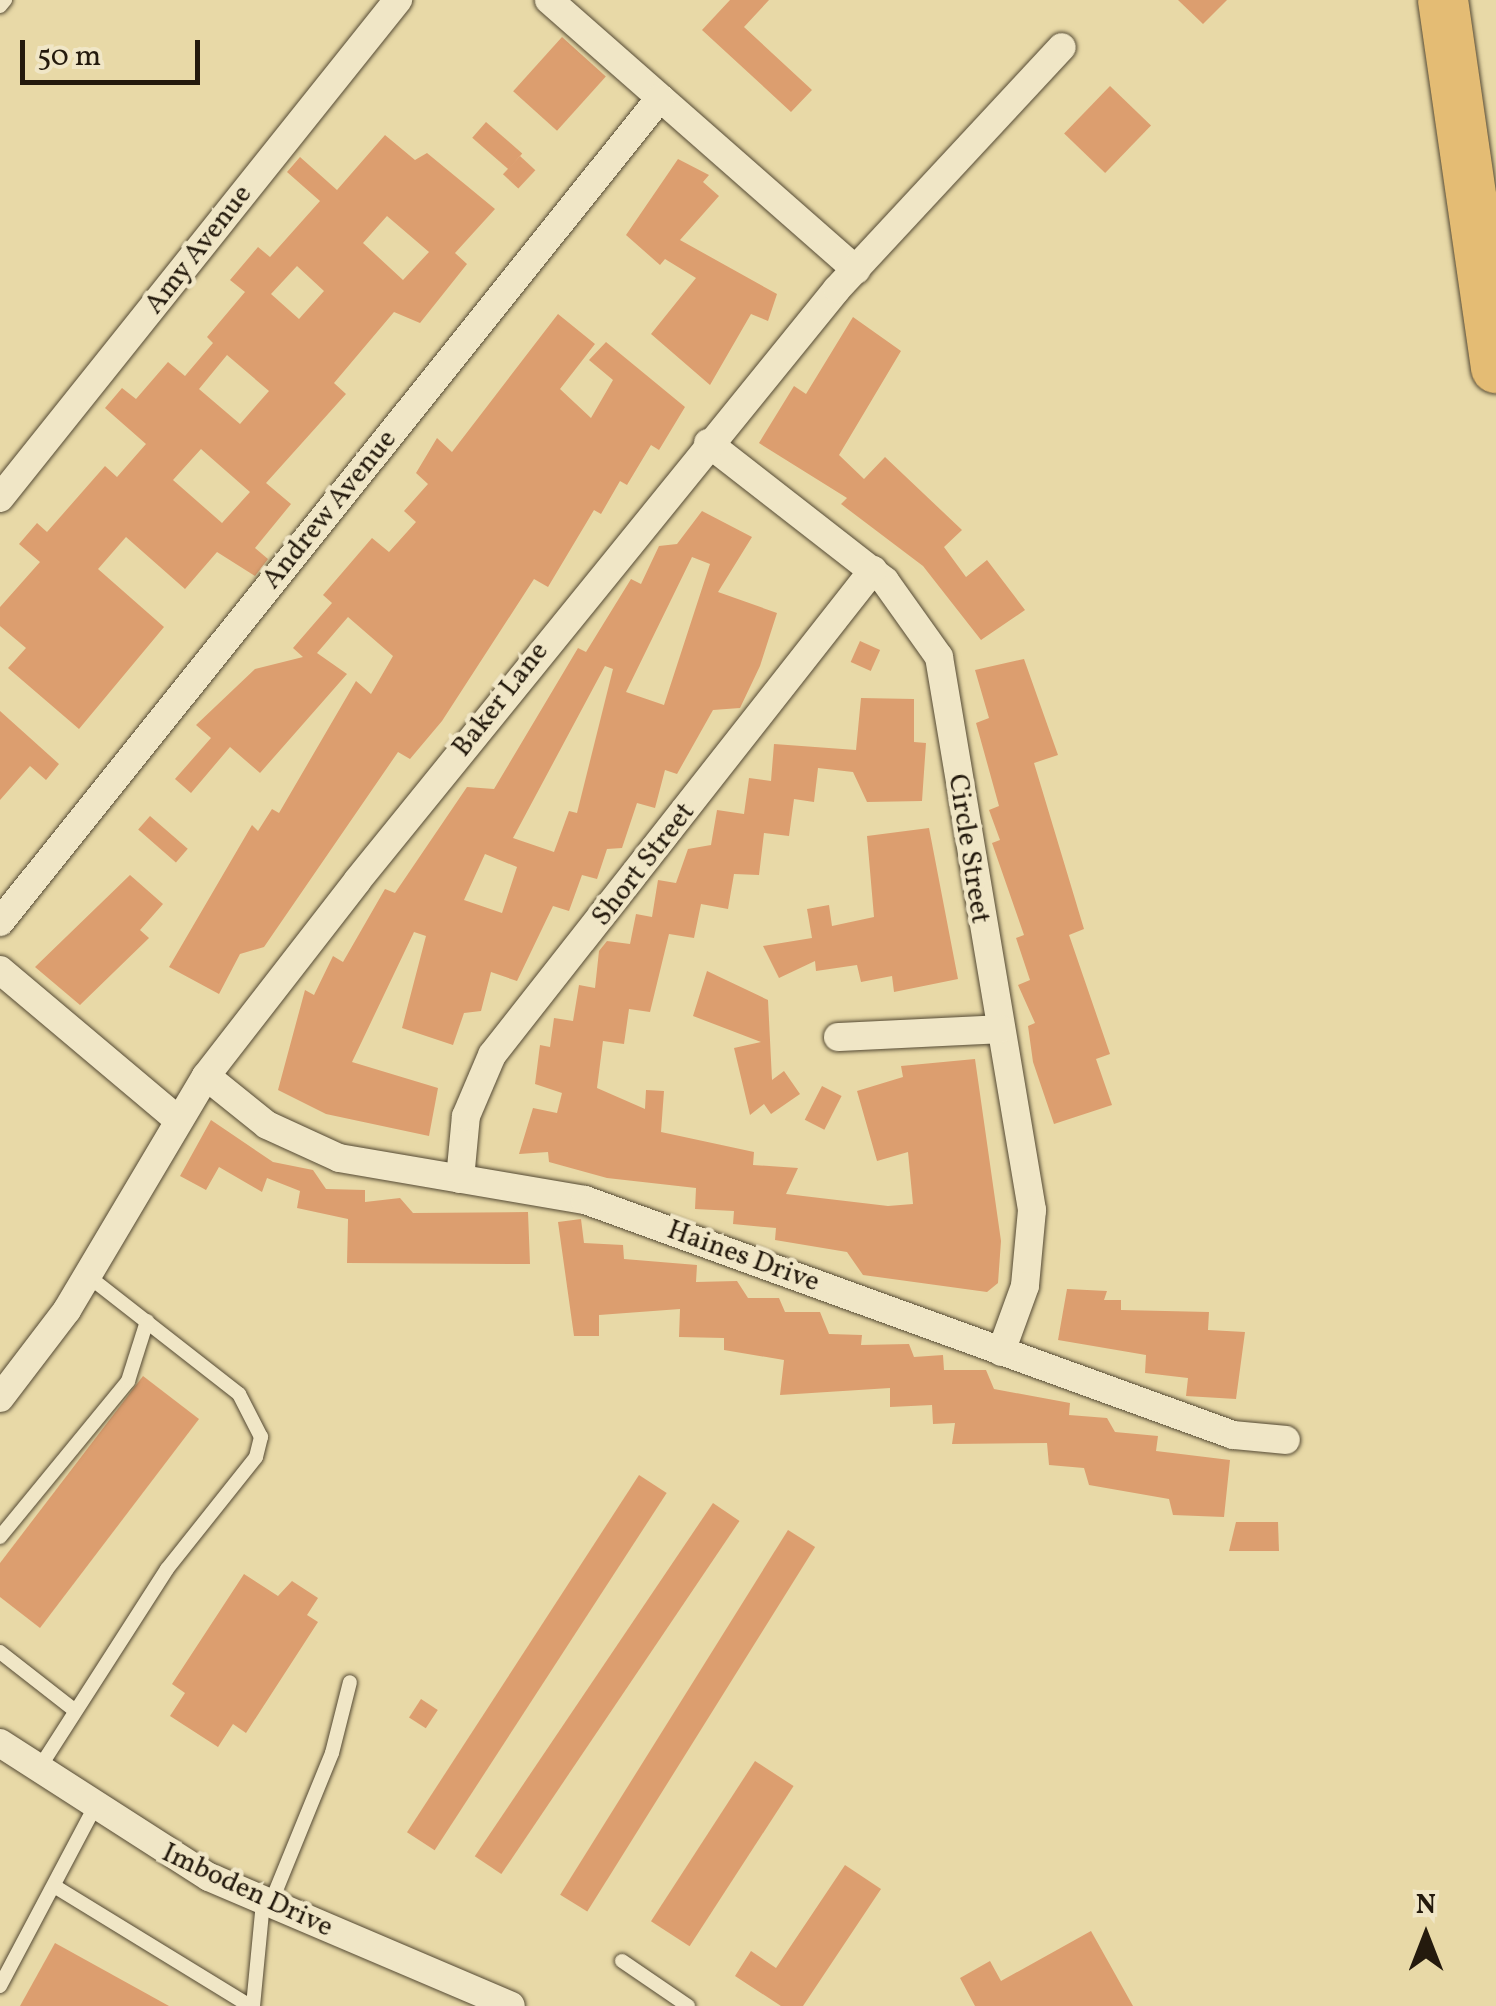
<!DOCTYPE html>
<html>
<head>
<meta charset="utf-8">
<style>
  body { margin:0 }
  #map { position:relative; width:1496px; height:2006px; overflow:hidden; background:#e8d9a7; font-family:Vollkorn,serif }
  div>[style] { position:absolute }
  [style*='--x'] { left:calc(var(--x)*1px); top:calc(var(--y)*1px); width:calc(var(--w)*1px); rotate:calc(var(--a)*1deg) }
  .building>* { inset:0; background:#dc9e6f; transform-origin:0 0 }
  .roads { filter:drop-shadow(0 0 2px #554a34) drop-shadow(0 0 2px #554a34) }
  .service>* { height:14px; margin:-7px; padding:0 7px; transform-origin:7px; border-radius:7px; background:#f0e6c6 }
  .minor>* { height:28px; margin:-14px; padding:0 14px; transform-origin:14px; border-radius:14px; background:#f0e6c6 }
  .motorway>* { height:50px; margin:-25px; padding:0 25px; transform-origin:25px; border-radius:25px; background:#e4bc74 }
  span { translate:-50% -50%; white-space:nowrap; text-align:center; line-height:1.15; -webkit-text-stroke:9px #f0e6c6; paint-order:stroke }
  .street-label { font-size:28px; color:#241a0d }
  .north { position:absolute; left:1376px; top:1886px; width:100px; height:100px; -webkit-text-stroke:8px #f0e6c6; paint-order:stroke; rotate:0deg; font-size:28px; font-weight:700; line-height:40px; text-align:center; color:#241a0d }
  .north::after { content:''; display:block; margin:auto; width:35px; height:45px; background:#241a0d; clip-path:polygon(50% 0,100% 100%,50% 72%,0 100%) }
  .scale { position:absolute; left:20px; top:40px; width:180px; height:45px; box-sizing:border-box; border:5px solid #241a0d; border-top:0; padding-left:12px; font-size:30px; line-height:35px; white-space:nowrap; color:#241a0d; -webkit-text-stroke:8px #f0e6c6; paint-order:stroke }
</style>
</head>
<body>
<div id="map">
  <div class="building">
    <i style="clip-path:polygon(730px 0,769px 0,744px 27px,812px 90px,791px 112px,702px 30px)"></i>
    <i style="clip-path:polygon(1178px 0,1227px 0,1203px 24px)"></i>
    <i style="left:562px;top:37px;width:59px;height:73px;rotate:42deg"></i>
    <i style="left:1110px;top:86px;width:57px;height:66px;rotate:44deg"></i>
    <i style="left:486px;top:122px;width:48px;height:21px;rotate:41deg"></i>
    <i style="clip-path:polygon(evenodd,385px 135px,415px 160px,427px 153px,495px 209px,455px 253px,467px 264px,420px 323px,394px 312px,334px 383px,346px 394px,266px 483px,291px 504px,255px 548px,268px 559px,255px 576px,217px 552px,185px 589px,126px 537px,98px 569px,164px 627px,79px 729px,8px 668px,26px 648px,0 626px,0 607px,40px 562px,19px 544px,37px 523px,47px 532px,105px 466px,117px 477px,146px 444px,105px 408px,122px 388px,136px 399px,168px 362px,185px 376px,213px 343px,207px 337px,245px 292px,230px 280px,258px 247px,270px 257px,320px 201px,287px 172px,300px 157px,337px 190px,385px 135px,387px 216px,429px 252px,403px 280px,363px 243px,387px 216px,385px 135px,297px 266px,324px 291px,299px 319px,271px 294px,297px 266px,385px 135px,227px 355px,269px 391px,240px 424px,199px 389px,227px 355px,385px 135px,201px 449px,250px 492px,222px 523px,173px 480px,201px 449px)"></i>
    <i style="left:520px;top:156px;width:21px;height:25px;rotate:43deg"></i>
    <i style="clip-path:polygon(678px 159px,709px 175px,703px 182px,719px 196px,680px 240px,777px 294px,768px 321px,751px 314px,710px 385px,651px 334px,696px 278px,665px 259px,660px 265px,626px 235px)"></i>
    <i style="clip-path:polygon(558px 314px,595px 344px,560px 389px,591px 418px,613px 380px,589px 360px,606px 342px,685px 407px,659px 450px,651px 445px,627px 485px,620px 481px,601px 514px,594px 510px,548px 587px,534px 579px,442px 721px,410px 759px,398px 752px,264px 947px,240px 954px,219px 994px,169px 967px,252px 825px,258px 831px,272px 809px,279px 813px,356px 681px,371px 694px,393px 656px,348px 617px,317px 653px,347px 674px,260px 773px,230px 747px,191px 793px,175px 779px,211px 738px,196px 725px,255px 669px,303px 657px,293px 648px,332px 603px,323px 595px,372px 538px,389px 552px,416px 522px,404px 511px,428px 484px,416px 473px,437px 438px,452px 452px)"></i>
    <i style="clip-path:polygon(853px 317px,901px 351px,839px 455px,864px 479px,885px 457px,962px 530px,944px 547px,966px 577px,987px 560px,1025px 610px,981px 640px,923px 566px,841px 504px,847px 498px,759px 443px,794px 386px,806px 394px)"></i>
    <i style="clip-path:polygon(evenodd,702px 511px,752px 537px,718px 592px,777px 613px,760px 666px,740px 708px,713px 710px,677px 774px,665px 770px,655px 808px,637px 803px,622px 848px,607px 849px,597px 879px,582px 875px,569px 911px,553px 906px,517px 981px,491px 972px,481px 1011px,464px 1013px,453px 1045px,402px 1028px,426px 936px,414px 932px,352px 1062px,438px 1088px,429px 1136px,326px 1114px,278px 1090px,305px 990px,314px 995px,333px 956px,343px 962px,385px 889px,395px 893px,467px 787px,494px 789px,578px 648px,586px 652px,631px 579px,641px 584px,659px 546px,677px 544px,702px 511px,692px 557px,710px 564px,664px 705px,626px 692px,692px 557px,702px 511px,605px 666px,613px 669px,577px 813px,569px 811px,554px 852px,513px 838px,605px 666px,702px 511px,485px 854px,517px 867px,502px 913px,464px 900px,485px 854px)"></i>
    <i style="left:860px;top:641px;width:22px;height:23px;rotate:24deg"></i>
    <i style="clip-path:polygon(1024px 659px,1058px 755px,1034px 763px,1084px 929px,1069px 935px,1110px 1054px,1096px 1059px,1112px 1105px,1054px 1124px,1033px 1062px,1028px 1026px,1035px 1023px,1018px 985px,1030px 980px,1016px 938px,1024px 935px,992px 843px,1000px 840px,989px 810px,999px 806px,976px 723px,989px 718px,975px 670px)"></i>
    <i style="clip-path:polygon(861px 698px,914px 699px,914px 742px,926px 743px,922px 801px,867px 802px,853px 772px,818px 768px,814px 802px,794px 799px,789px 836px,764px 833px,759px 875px,734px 874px,728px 909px,701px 904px,694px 938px,669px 934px,650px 1012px,629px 1009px,624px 1044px,603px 1041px,597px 1088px,645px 1109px,646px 1090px,664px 1091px,661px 1132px,754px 1152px,753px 1165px,798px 1168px,786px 1194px,888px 1206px,913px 1204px,908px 1152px,877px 1161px,857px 1091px,903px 1077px,901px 1066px,975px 1059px,1001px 1241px,998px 1283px,987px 1292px,863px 1275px,847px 1252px,775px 1240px,776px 1228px,733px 1224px,734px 1211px,695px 1209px,696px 1188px,607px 1178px,549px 1162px,548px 1152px,519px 1154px,533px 1108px,557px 1113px,562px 1093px,535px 1084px,540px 1045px,550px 1047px,554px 1018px,573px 1021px,579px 985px,595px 988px,599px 951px,607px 941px,630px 944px,636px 914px,652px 917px,658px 880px,676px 883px,688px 849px,711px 845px,717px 810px,744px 814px,749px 778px,771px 781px,774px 744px,856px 750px)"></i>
    <i style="clip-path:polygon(0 711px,59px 764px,46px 780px,30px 766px,0 800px)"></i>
    <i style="left:150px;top:816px;width:50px;height:18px;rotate:41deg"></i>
    <i style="clip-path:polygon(929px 828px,958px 979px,894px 992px,892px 976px,861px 982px,857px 965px,816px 971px,815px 961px,779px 978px,763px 946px,812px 938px,807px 909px,829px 905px,832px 926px,874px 917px,867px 836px)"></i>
    <i style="clip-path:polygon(130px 875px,163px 904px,140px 930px,149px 938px,80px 1005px,35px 967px)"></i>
    <i style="clip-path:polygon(707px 971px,768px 1000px,772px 1080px,784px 1071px,800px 1094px,771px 1114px,764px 1104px,750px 1115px,734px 1048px,761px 1042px,693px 1016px)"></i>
    <i style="left:822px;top:1086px;width:22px;height:38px;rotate:27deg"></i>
    <i style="clip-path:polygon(211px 1120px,273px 1162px,313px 1170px,326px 1189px,365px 1190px,365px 1202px,400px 1198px,413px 1213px,528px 1212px,530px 1264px,347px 1263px,348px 1219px,297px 1208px,300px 1191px,267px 1178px,262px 1192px,219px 1167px,206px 1190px,180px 1176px)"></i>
    <i style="clip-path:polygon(581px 1219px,584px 1243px,623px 1245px,624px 1259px,697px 1265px,696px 1282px,737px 1281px,748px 1298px,779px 1298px,785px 1312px,820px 1312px,829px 1334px,862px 1335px,861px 1345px,909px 1344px,914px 1357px,943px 1355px,944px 1370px,986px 1370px,994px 1389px,1070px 1403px,1069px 1415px,1107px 1418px,1115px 1432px,1158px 1436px,1156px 1451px,1230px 1460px,1224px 1517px,1173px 1515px,1169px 1499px,1089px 1485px,1084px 1468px,1049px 1465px,1047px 1443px,952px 1444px,955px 1423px,933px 1424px,932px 1405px,890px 1407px,890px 1388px,780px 1395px,784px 1360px,724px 1350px,724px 1338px,679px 1337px,680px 1309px,599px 1315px,599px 1336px,574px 1336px,558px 1222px)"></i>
    <i style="clip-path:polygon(1067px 1289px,1107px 1291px,1104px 1300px,1121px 1300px,1121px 1310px,1209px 1312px,1208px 1330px,1245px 1332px,1236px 1399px,1186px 1396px,1188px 1378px,1145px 1373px,1146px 1355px,1058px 1340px)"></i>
    <i style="clip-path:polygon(143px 1376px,199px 1419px,40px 1628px,0 1597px,0 1563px)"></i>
    <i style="left:639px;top:1475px;width:33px;height:426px;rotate:33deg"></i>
    <i style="left:713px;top:1503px;width:32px;height:426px;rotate:34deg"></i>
    <i style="clip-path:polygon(1236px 1522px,1278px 1522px,1279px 1551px,1229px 1551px)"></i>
    <i style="left:788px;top:1530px;width:32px;height:430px;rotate:32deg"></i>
    <i style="clip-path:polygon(244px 1574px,278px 1596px,292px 1581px,318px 1598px,307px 1615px,318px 1622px,246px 1733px,233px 1724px,218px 1747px,170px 1716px,185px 1693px,172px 1684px)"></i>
    <i style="left:421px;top:1699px;width:20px;height:22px;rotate:33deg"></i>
    <i style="left:755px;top:1761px;width:46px;height:191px;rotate:33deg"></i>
    <i style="clip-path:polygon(845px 1865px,881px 1889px,803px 2006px,781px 2006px,735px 1976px,751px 1951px,776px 1968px)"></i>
    <i style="clip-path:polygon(1091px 1931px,1133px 2006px,975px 2006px,960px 1978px,990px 1961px,1001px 1981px)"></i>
    <i style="clip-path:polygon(55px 1943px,169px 2006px,20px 2006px)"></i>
  </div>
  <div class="roads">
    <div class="service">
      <i style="--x:0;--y:6;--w:8;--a:-50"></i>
      <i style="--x:0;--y:1537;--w:202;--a:-50.6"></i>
      <i style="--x:128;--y:1381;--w:63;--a:-72.4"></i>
      <i style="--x:0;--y:1652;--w:93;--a:38"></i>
      <i style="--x:38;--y:1770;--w:239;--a:-57.3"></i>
      <i style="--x:167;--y:1569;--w:143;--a:-51.5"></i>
      <i style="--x:256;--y:1457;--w:21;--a:-76"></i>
      <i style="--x:261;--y:1437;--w:48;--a:-117.1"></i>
      <i style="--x:239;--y:1394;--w:192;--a:-142"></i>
      <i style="--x:59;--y:1889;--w:224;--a:31.5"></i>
      <i style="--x:270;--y:1905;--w:164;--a:-67.8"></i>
      <i style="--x:332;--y:1753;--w:73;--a:-75.8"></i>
      <i style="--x:622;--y:1961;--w:80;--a:34.3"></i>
      <i style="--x:0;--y:1986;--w:199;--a:-62.1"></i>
      <i style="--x:253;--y:2006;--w:103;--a:-84.5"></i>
    </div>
    <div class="minor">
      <i style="--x:549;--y:0;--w:409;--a:41.3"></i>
      <i style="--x:708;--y:443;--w:224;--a:37.9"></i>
      <i style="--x:885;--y:581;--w:93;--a:54.6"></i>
      <i style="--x:939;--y:657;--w:561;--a:80.45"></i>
      <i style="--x:1032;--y:1210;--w:76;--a:95.3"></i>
      <i style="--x:1025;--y:1286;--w:70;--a:110"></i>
      <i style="--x:0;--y:498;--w:638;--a:-51.37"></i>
      <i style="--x:0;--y:922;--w:1056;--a:-51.31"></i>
      <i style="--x:0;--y:970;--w:231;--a:40.1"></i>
      <i style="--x:838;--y:1037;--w:162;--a:-2.8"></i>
      <i style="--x:206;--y:1076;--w:78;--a:38.8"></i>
      <i style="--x:267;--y:1125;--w:79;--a:24.6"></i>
      <i style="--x:339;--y:1158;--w:250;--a:9.7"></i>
      <i style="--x:585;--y:1200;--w:689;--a:19.93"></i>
      <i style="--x:1233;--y:1435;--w:53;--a:5.4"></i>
      <i style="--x:460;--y:1179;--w:63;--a:-84.6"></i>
      <i style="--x:466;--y:1116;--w:66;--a:-66.9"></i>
      <i style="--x:492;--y:1055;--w:617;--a:-51.85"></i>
      <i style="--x:0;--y:1398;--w:111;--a:-52.7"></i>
      <i style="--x:67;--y:1310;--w:272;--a:-59.3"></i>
      <i style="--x:206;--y:1076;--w:247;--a:-52.2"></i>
      <i style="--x:357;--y:881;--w:762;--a:-50.96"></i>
      <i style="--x:837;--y:289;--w:330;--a:-47.1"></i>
      <i style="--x:0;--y:1743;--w:248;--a:32.7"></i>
      <i style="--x:209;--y:1877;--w:328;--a:23.1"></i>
    </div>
    <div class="motorway">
      <i style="--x:1443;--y:0;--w:372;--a:81.8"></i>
    </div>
  </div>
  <div class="street-label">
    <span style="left:199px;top:250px;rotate:-52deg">Amy Avenue</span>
    <span style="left:330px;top:510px;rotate:-51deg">Andrew Avenue</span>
    <span style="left:501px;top:700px;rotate:-52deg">Baker Lane</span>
    <span style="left:968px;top:849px;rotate:81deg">Circle Street</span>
    <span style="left:644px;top:865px;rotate:-52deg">Short Street</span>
    <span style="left:743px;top:1257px;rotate:20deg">Haines Drive</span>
    <span style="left:247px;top:1891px;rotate:25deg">Imboden Drive</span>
  </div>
  <div class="north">N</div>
  <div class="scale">50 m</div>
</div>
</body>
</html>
